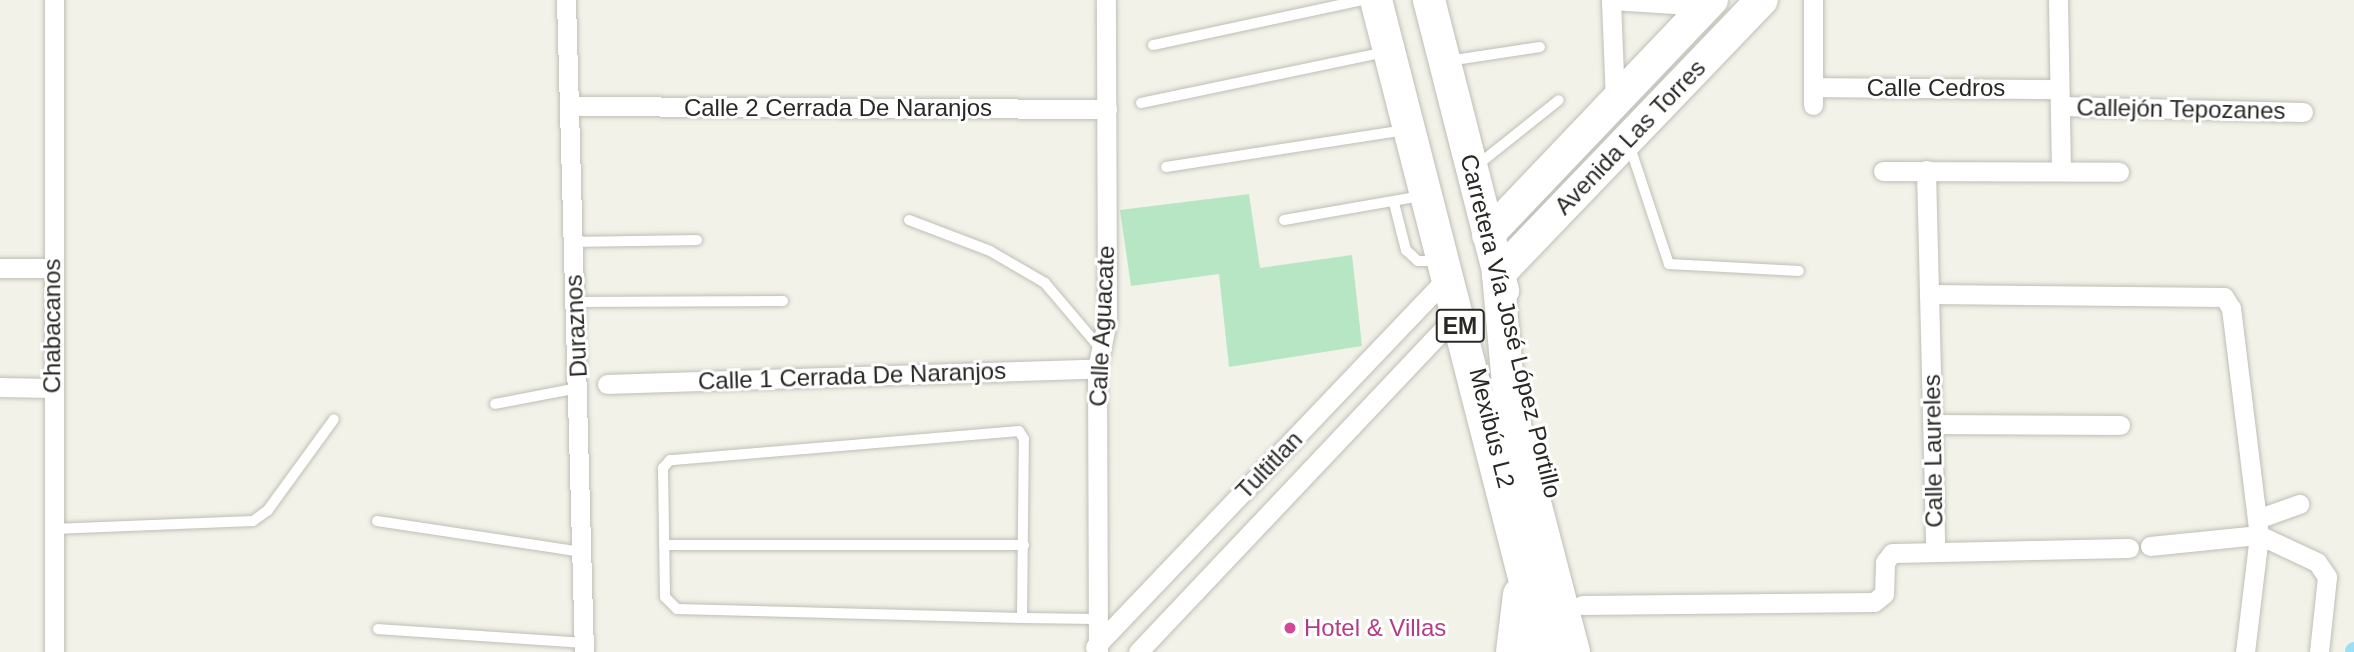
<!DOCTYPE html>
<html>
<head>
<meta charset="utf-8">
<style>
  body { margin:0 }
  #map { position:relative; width:2354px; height:652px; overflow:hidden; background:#f3f2e9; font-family:Helvetica,sans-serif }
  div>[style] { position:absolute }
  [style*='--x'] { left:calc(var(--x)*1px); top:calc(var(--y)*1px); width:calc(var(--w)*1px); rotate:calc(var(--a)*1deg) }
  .green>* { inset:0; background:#b7e6c4 }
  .canal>* { height:18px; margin:-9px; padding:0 9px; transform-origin:9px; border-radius:9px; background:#9cdef5 }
  .roads { filter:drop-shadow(0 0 2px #bfbeb6) drop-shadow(0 0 2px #bfbeb6) }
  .lane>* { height:10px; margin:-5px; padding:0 5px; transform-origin:5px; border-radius:5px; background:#fff }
  .street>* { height:19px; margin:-9.5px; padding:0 9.5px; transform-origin:9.5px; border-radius:9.5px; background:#fff }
  .primary>* { height:32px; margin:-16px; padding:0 16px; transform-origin:16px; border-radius:16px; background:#fff }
  .dots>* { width:19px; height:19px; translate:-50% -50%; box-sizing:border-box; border:4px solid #fff; border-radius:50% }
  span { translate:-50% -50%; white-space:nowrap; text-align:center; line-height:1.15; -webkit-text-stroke:6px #fff; paint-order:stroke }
  .shield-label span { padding:2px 5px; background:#fff; border:2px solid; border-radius:5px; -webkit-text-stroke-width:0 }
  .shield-label { font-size:23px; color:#282825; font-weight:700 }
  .street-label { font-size:24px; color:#282825 }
  .hotel-label { font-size:24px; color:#b23c85 }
  .left { translate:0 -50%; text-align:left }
</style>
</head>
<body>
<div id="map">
  <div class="green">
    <i style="clip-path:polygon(1249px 194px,1260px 268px,1352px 255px,1362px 346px,1229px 367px,1219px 274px,1131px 286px,1120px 210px)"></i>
  </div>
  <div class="canal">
    <i style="--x:2354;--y:652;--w:1;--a:-90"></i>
  </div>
  <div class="roads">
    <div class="lane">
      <i style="--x:1153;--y:45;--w:215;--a:-12.1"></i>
      <i style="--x:1448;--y:61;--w:93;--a:-8.7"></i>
      <i style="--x:1141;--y:103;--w:249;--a:-11.8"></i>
      <i style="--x:1630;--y:147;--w:123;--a:71.6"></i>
      <i style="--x:1669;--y:264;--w:130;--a:3.1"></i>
      <i style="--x:1166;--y:167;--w:242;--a:-8.8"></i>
      <i style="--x:1475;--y:167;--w:107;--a:-38.6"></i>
      <i style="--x:1394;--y:203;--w:49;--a:75.7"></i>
      <i style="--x:1406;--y:250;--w:16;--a:43"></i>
      <i style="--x:1418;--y:261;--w:21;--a:0"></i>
      <i style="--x:909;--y:220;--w:87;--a:20.9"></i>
      <i style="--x:990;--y:251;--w:64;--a:30.2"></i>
      <i style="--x:1045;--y:283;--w:87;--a:49.7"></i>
      <i style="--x:1284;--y:220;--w:140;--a:-9.9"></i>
      <i style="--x:572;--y:242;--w:125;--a:-0.9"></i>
      <i style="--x:575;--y:302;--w:208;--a:-0.3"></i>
      <i style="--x:495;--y:404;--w:85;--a:-10.9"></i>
      <i style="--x:377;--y:521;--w:207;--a:8.6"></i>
      <i style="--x:53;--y:529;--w:200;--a:-2.3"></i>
      <i style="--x:253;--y:521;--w:19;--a:-36"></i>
      <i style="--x:268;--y:510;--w:112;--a:-54"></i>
      <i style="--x:664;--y:545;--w:360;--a:0"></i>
      <i style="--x:1022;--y:618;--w:179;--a:-89.4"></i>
      <i style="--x:1024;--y:439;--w:9;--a:-122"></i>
      <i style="--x:1019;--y:431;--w:350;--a:175.2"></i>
      <i style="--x:670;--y:460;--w:11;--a:131"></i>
      <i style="--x:663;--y:468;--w:129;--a:89.1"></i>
      <i style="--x:665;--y:597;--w:17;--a:45"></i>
      <i style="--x:677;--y:609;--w:345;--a:1.5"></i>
      <i style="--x:1022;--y:618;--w:76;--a:0.8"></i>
      <i style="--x:378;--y:629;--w:206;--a:3.9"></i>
    </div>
    <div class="street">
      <i style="--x:566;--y:0;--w:652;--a:88.42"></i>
      <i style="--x:1813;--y:0;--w:105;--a:90"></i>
      <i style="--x:2058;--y:0;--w:170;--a:89"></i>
      <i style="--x:1813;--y:87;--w:246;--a:0.5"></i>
      <i style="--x:1615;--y:101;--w:101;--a:-92.3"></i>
      <i style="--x:1611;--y:0;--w:95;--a:3.6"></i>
      <i style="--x:569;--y:106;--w:538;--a:0.32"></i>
      <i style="--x:2060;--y:106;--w:243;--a:1.4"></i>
      <i style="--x:1926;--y:170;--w:379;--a:88.6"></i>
      <i style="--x:1883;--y:171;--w:236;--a:0.2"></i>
      <i style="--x:0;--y:268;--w:52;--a:0"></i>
      <i style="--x:1929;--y:294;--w:295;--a:0.6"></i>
      <i style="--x:2224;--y:297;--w:13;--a:58"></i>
      <i style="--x:2231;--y:308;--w:229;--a:83"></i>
      <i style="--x:2259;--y:535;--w:118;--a:96.8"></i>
      <i style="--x:607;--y:384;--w:490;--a:-1.8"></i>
      <i style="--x:0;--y:387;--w:52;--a:1.1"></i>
      <i style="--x:1934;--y:424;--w:186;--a:0.3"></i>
      <i style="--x:2257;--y:519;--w:45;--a:-19.7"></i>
      <i style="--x:2150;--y:546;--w:110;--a:-5.8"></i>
      <i style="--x:2259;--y:535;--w:64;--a:25"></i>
      <i style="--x:2317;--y:562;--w:18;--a:56"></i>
      <i style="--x:2327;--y:577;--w:75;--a:96.1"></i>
      <i style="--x:1582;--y:605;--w:292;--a:-0.6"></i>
      <i style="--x:1874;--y:602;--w:13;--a:-39"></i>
      <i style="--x:1884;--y:594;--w:32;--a:-88"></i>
      <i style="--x:1885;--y:562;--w:11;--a:-52"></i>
      <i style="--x:1892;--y:553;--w:237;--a:-1.2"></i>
      <i style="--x:1095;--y:647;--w:510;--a:-46.35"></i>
      <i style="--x:54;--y:652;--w:652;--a:-90"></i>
      <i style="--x:1098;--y:652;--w:283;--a:-90.2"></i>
      <i style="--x:1097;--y:369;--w:49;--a:-78.2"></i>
      <i style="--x:1107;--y:321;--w:321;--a:-90.2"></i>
      <i style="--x:1138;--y:652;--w:464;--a:-46.6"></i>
    </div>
    <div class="primary">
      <i style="--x:1376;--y:0;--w:673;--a:75.63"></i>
      <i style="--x:1429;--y:0;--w:300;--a:75.7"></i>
      <i style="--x:1488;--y:235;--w:325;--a:-46.4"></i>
      <i style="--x:1512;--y:652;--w:58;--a:-83.1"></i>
      <i style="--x:1574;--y:652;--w:254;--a:-104.6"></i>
      <i style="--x:1510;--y:406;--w:132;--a:-95.2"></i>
      <i style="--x:1498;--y:275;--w:381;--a:-46.2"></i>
    </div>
  </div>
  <div class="dots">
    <i style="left:1290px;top:628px;background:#d1479c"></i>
  </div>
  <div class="shield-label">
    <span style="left:1460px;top:326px">EM</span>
  </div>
  <div class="street-label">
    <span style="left:1936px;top:88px">Calle Cedros</span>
    <span style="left:838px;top:108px">Calle 2 Cerrada De Naranjos</span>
    <span style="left:2181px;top:109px;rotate:1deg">Callejón Tepozanes</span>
    <span style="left:1630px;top:137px;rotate:-46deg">Avenida Las Torres</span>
    <span style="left:52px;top:326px;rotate:-90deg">Chabacanos</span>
    <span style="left:576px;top:326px;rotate:-93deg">Duraznos</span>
    <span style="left:1102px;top:326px;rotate:-87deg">Calle Aguacate</span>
    <span style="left:1511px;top:326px;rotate:76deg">Carretera Vía José López Portillo</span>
    <span style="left:852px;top:376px;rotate:-2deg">Calle 1 Cerrada De Naranjos</span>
    <span style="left:1492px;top:428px;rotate:76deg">Mexibús L2</span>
    <span style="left:1933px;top:451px;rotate:-91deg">Calle Laureles</span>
    <span style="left:1269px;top:465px;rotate:-46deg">Tultitlan</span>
  </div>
  <div class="hotel-label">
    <span class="left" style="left:1304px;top:628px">Hotel &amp; Villas</span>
  </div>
</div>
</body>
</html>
